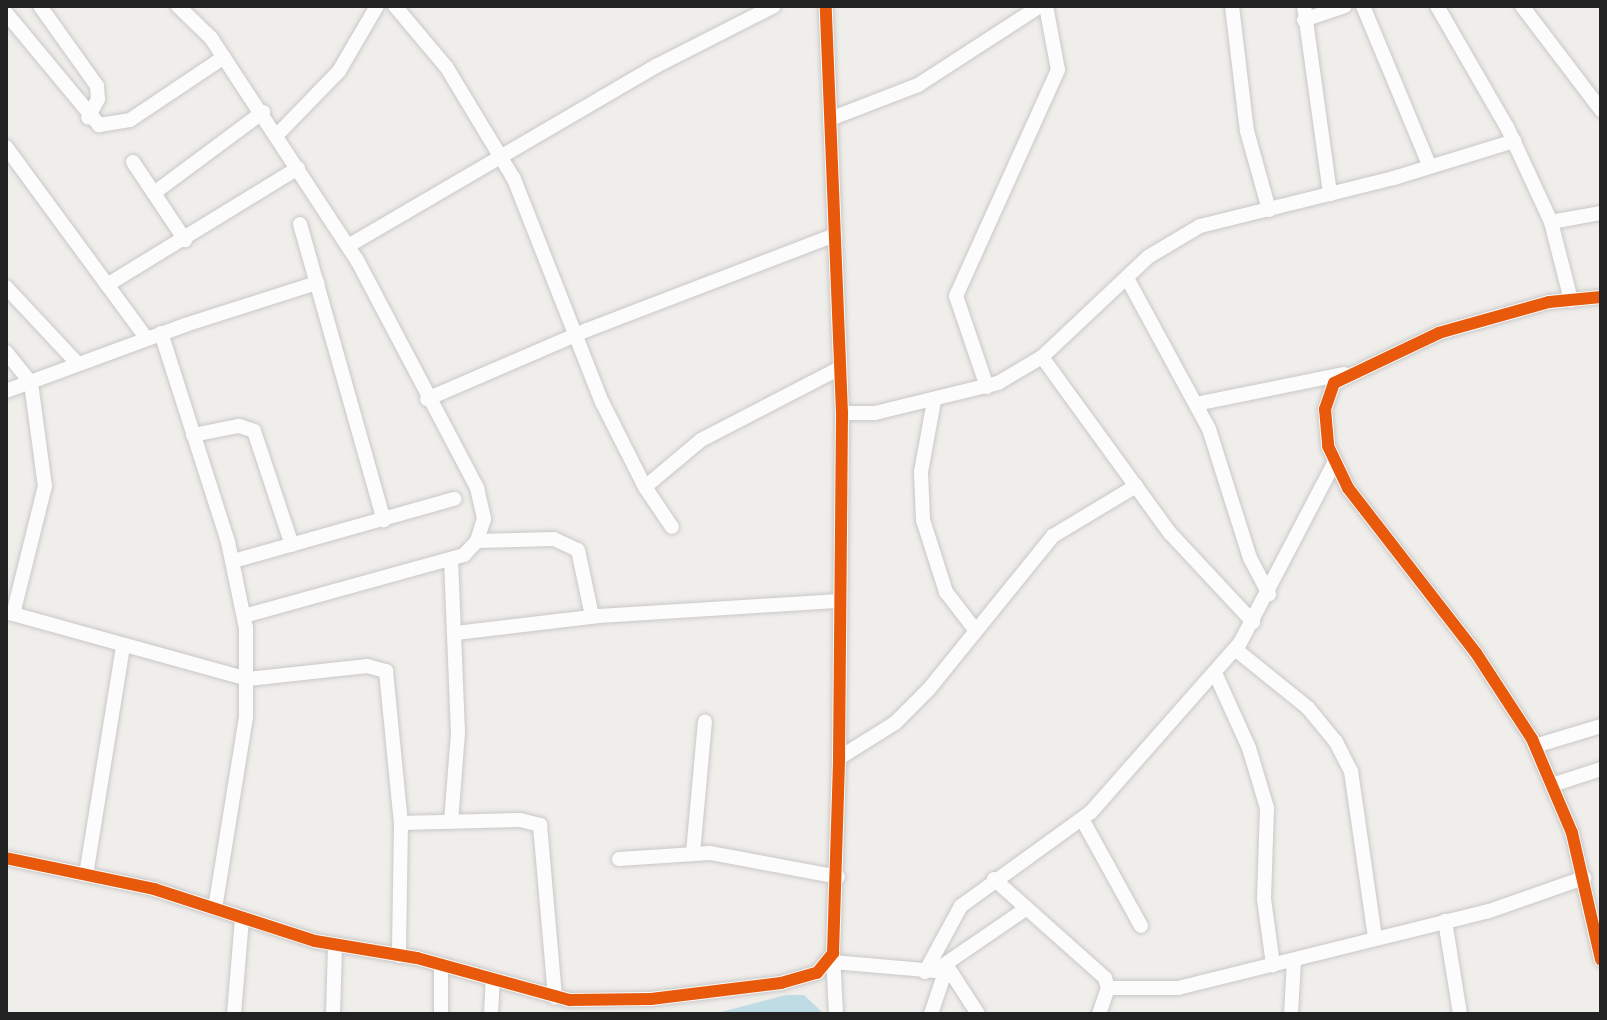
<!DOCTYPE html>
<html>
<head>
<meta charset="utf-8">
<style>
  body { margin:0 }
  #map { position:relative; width:1607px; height:1020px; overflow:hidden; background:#f0eeeb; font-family:Montserrat,sans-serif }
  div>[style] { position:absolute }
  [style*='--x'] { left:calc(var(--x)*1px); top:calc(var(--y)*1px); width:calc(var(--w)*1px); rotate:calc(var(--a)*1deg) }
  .water>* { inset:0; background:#bfdbe3 }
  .roads { filter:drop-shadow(0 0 2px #c9c8c7) drop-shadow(0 0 2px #c9c8c7) }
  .street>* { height:14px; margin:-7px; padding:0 7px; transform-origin:7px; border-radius:7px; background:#fdfcfc }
  .cycleway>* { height:12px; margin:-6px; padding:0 6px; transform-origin:6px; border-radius:6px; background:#e8590c }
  span { translate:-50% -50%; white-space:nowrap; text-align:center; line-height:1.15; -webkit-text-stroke:6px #fff; paint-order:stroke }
  .frame { position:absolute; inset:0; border:8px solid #222; pointer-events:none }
</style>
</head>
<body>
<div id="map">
  <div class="water">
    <i style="clip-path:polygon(786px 995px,804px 995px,824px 1014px,713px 1014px)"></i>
  </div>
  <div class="roads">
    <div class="street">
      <i style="--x:40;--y:6;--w:98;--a:54.5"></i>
      <i style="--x:97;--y:86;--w:13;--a:86"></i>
      <i style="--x:98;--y:99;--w:21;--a:118"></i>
      <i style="--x:178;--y:6;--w:46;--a:44.1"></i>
      <i style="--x:211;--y:38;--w:266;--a:56.7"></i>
      <i style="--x:357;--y:260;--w:258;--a:62.2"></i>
      <i style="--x:477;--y:488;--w:32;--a:77"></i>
      <i style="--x:484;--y:519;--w:23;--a:108"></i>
      <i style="--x:477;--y:541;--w:19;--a:133"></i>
      <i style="--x:464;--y:555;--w:228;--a:164.5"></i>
      <i style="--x:395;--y:6;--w:81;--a:50"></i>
      <i style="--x:447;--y:68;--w:130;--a:58.9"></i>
      <i style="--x:514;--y:179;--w:240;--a:68.5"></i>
      <i style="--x:602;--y:402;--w:95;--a:63.2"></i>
      <i style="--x:645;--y:487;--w:48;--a:56"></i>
      <i style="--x:1232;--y:6;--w:126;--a:83.2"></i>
      <i style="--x:1247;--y:131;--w:82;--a:74.4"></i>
      <i style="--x:1304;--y:6;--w:190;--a:82.1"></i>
      <i style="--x:1363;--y:6;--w:174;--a:67.4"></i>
      <i style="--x:1437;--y:6;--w:140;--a:60"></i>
      <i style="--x:1507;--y:127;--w:105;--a:65.1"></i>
      <i style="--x:1551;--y:222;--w:81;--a:75.6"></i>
      <i style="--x:1522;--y:6;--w:131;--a:52.8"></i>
      <i style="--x:6;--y:13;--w:146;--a:50.3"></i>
      <i style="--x:99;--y:125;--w:31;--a:-9"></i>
      <i style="--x:130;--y:120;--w:113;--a:-33.8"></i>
      <i style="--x:1304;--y:20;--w:43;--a:-18.9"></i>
      <i style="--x:830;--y:119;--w:94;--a:-21.1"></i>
      <i style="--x:918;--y:85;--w:145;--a:-32.9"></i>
      <i style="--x:277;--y:135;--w:89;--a:-45.9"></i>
      <i style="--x:339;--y:71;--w:75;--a:-59.7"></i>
      <i style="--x:6;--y:147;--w:238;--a:53.7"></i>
      <i style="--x:133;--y:162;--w:94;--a:56.3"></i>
      <i style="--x:154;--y:193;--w:136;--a:-36.6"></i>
      <i style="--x:1551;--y:222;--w:51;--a:-10.2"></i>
      <i style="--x:300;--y:224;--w:308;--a:74.2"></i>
      <i style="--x:348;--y:246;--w:357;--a:-30.3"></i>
      <i style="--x:656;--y:66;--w:132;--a:-27"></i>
      <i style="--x:1127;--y:278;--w:172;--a:61.5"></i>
      <i style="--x:1209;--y:429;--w:135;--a:72.4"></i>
      <i style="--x:1250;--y:558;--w:41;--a:62.2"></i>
      <i style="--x:107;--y:285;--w:224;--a:-31.5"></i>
      <i style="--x:6;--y:287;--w:105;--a:46.9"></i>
      <i style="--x:1601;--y:297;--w:52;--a:174.5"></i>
      <i style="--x:1549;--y:302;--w:114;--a:164.3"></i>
      <i style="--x:1439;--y:333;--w:116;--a:154.5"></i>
      <i style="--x:1334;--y:383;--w:28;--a:109"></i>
      <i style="--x:1325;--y:409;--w:37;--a:85"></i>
      <i style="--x:1328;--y:446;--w:47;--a:64.5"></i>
      <i style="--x:1348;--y:488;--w:209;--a:52.2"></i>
      <i style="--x:1476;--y:653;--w:103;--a:56.9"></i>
      <i style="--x:1532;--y:739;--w:102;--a:66.9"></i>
      <i style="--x:1572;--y:833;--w:130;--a:77.1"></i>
      <i style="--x:161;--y:333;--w:219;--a:72.2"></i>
      <i style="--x:228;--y:542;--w:88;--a:78.2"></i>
      <i style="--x:246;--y:628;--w:89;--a:90"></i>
      <i style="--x:246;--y:717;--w:193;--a:99.2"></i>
      <i style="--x:6;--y:352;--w:40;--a:51"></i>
      <i style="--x:31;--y:383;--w:104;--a:82.3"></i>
      <i style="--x:45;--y:486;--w:132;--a:104"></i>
      <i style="--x:1042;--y:357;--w:218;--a:54"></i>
      <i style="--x:1170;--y:533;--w:122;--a:47"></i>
      <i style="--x:987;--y:387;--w:96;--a:-108.8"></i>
      <i style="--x:956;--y:296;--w:248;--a:-65.7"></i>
      <i style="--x:1058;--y:70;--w:65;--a:-100.6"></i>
      <i style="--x:6;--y:391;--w:191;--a:-20.2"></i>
      <i style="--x:185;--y:325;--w:139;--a:-17.7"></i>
      <i style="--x:427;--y:399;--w:174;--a:-23.3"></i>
      <i style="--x:587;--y:330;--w:266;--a:-21"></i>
      <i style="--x:934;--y:401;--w:72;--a:100.4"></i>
      <i style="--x:921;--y:472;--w:48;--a:87.6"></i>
      <i style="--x:923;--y:520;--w:76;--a:72.3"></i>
      <i style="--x:946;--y:592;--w:49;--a:52.4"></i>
      <i style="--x:1196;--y:404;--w:151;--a:-11.5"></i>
      <i style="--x:842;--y:413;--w:33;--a:0"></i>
      <i style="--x:875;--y:413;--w:127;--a:-13.7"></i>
      <i style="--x:998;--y:383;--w:51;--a:-30.6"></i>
      <i style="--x:1042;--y:357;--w:146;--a:-43.3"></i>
      <i style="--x:1148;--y:257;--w:61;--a:-30.8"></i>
      <i style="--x:1200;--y:226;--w:200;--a:-13.9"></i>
      <i style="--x:1394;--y:178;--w:126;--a:-17.1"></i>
      <i style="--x:193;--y:435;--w:47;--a:-11.1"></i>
      <i style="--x:239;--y:426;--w:16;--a:18"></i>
      <i style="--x:254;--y:431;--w:120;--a:71.6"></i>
      <i style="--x:645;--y:487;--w:73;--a:-40"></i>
      <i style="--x:701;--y:440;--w:157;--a:-27.4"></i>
      <i style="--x:477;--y:541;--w:77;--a:-1.5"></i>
      <i style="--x:554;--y:539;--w:26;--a:25"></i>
      <i style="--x:578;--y:550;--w:67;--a:78"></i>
      <i style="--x:451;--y:559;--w:174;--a:87.7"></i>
      <i style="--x:458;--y:733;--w:89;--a:94.5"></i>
      <i style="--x:233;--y:561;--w:230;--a:-15.7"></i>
      <i style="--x:6;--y:612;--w:251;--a:15.5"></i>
      <i style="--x:248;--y:679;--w:120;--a:-6.2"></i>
      <i style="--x:367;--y:666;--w:20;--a:15"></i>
      <i style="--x:386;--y:671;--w:153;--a:84.4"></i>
      <i style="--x:401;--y:823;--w:133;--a:90.9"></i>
      <i style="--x:456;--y:633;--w:144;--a:-6.8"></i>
      <i style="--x:599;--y:616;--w:241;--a:-3.6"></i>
      <i style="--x:1235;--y:649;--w:94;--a:38.9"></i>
      <i style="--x:1308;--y:708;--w:44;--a:50.5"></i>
      <i style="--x:1336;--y:742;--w:33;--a:63"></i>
      <i style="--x:1351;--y:771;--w:168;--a:81.8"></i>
      <i style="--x:1215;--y:673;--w:82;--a:65.6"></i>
      <i style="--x:1249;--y:748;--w:63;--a:73.3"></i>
      <i style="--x:1267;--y:808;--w:91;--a:91.9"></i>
      <i style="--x:1264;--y:899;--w:67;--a:82.2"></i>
      <i style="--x:1535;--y:746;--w:69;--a:-16.9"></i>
      <i style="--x:839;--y:758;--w:66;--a:-32"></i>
      <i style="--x:895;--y:723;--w:48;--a:-45"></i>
      <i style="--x:929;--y:689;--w:197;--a:-51"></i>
      <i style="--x:1053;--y:536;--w:97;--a:-31.1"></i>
      <i style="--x:1552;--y:785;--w:52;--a:-18.1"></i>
      <i style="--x:1082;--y:819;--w:122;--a:61.1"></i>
      <i style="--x:401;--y:823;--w:119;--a:-1.4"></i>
      <i style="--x:520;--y:820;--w:21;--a:14"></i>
      <i style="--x:540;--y:825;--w:173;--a:85"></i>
      <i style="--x:693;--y:853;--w:132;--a:-84.8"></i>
      <i style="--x:6;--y:858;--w:151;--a:11.8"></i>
      <i style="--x:154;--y:889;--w:169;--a:17.9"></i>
      <i style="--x:315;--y:941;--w:103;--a:9.5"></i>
      <i style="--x:417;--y:958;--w:159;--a:15.4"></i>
      <i style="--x:570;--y:1000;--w:81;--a:-0.7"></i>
      <i style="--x:651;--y:999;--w:131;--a:-7"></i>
      <i style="--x:781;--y:983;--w:37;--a:-16"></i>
      <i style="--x:817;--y:973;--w:26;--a:-51"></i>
      <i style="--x:833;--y:953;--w:195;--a:-88.2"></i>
      <i style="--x:839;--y:758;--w:345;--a:-89.5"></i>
      <i style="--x:842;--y:413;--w:407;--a:-92.3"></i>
      <i style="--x:619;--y:859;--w:91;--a:-3.8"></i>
      <i style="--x:710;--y:853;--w:130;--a:10.6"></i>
      <i style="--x:86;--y:875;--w:232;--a:-80.8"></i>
      <i style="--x:994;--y:879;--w:149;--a:41.7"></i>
      <i style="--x:1105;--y:978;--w:10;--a:73"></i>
      <i style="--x:1108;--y:988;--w:28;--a:109"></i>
      <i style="--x:1445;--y:921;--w:94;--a:80.8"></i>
      <i style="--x:833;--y:954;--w:60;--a:87.1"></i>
      <i style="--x:833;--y:962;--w:102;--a:5"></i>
      <i style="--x:935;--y:971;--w:108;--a:-34.4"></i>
      <i style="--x:947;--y:966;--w:57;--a:57.1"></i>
      <i style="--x:925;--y:972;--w:75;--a:-61.4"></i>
      <i style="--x:961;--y:906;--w:160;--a:-35.9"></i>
      <i style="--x:1091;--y:812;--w:225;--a:-48.6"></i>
      <i style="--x:1240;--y:643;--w:205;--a:-62.4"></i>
      <i style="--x:1108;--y:988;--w:70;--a:0"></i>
      <i style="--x:1178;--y:988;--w:320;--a:-13.9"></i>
      <i style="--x:1489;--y:911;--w:101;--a:-19.2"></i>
      <i style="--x:234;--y:1014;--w:96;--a:-85.2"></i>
      <i style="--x:333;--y:1014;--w:69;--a:-88.3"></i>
      <i style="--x:441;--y:1014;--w:49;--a:-90"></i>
      <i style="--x:491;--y:1014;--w:34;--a:-87"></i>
      <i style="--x:931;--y:1014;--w:51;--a:-71.6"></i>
      <i style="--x:1291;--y:1014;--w:54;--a:-86.8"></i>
    </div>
  </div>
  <div class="cycleway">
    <i style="--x:1601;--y:297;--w:52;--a:174.5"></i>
    <i style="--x:1549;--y:302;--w:114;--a:164.3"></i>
    <i style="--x:1439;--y:333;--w:116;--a:154.5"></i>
    <i style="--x:1334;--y:383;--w:28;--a:109"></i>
    <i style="--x:1325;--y:409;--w:37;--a:85"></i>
    <i style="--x:1328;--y:446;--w:47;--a:64.5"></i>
    <i style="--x:1348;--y:488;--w:209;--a:52.2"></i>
    <i style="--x:1476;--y:653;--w:103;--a:56.9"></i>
    <i style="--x:1532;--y:739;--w:102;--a:66.9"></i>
    <i style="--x:1572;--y:833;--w:130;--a:77.1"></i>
    <i style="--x:6;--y:858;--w:151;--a:11.8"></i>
    <i style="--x:154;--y:889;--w:169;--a:17.9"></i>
    <i style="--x:315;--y:941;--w:103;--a:9.5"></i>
    <i style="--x:417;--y:958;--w:159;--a:15.4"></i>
    <i style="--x:570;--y:1000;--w:81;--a:-0.7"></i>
    <i style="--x:651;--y:999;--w:131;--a:-7"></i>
    <i style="--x:781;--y:983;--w:37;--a:-16"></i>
    <i style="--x:817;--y:973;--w:26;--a:-51"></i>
    <i style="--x:833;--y:953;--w:195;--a:-88.2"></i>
    <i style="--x:839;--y:758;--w:345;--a:-89.5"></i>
    <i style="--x:842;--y:413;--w:407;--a:-92.3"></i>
  </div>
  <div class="frame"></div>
</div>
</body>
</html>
